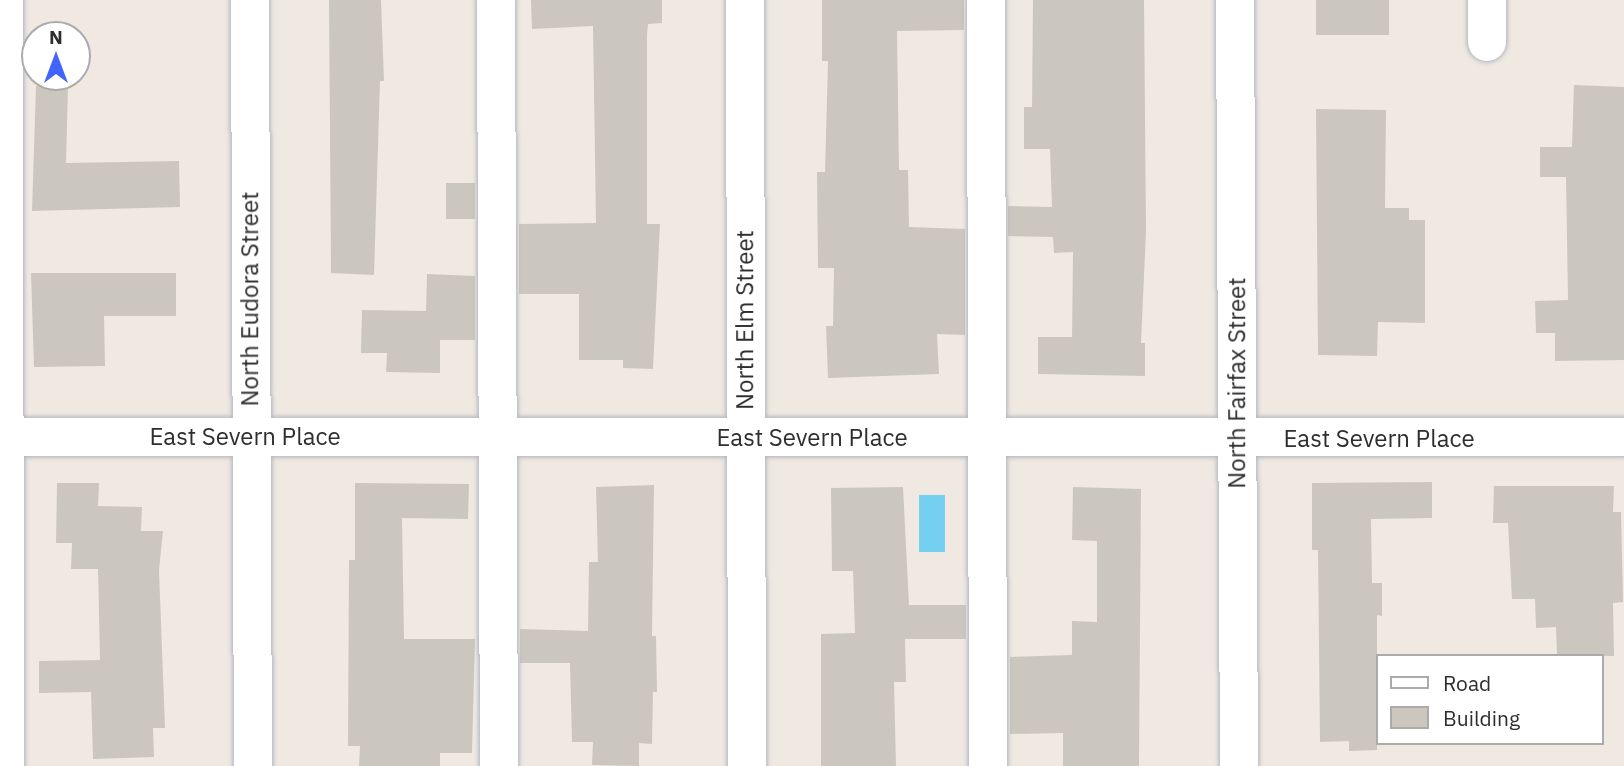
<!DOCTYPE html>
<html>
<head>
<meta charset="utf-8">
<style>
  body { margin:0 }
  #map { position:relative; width:1624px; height:766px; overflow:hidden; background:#efe9e1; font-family:"IBM Plex Sans",sans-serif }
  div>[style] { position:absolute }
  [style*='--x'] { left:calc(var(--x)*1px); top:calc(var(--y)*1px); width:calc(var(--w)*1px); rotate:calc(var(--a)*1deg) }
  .water>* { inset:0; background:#75cff0; transform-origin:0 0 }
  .building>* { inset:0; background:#cbc7bf; transform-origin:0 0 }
  .roads { filter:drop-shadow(0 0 2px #b4b7c1) drop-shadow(0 0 2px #b4b7c1) }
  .minor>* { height:38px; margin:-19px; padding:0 19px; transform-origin:19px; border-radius:19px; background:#fff }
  span { translate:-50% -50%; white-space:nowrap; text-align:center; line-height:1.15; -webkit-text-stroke:7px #fff; paint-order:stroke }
  .street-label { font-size:24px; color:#2e2e2e }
  .legend { position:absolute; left:1376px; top:654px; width:228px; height:91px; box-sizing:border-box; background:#fff; border:2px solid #ababab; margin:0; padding:9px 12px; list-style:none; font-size:21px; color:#2e2e2e }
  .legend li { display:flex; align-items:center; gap:14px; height:35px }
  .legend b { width:35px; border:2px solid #ababab }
  .north { position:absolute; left:21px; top:21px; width:70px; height:70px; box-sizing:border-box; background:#fff; border:2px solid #ababab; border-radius:50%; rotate:0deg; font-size:19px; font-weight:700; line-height:28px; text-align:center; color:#2e2e2e }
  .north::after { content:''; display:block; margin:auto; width:24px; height:32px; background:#4264fb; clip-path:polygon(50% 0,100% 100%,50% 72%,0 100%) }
</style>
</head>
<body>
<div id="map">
  <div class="water">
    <i style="left:919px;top:495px;width:26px;height:57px"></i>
  </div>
  <div class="building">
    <i style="clip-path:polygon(329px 0,381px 0,384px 81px,380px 81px,374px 275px,331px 273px)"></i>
    <i style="clip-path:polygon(531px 0,662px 0,662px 23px,648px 24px,647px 35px,647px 224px,660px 224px,653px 369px,623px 368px,623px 360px,579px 360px,579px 294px,519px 294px,519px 224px,596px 223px,593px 26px,532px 29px)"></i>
    <i style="clip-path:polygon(822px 0,964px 0,964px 30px,897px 31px,899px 170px,908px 170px,909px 227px,965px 229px,965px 335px,937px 334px,939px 374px,828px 378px,826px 326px,833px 326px,834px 268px,818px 268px,817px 172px,825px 172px,828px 61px,822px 61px)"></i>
    <i style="clip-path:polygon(1033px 0,1144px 0,1146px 231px,1141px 343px,1145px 343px,1145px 376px,1038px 374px,1038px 337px,1072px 337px,1073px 252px,1054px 253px,1053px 237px,1008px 236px,1008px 206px,1052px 207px,1050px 149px,1024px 149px,1024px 107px,1032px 107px)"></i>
    <i style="left:1316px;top:0;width:73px;height:35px"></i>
    <i style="clip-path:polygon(1574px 85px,1624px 87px,1624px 360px,1555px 361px,1555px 333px,1536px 333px,1535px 301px,1568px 300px,1566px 177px,1540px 177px,1540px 147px,1572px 147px)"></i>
    <i style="clip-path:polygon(36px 86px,68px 87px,66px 163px,179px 161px,180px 207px,32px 211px)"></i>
    <i style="clip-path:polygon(1316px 109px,1386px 110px,1385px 208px,1409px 208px,1409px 220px,1425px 220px,1425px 323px,1378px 322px,1377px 356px,1318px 355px)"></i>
    <i style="left:475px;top:183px;width:36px;height:29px;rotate:90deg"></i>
    <i style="clip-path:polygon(31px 273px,176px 273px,176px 316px,104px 316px,105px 366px,34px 367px)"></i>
    <i style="clip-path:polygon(427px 274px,475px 276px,475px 340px,440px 340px,440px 373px,386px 372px,387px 353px,361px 353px,362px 310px,426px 311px)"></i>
    <i style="clip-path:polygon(1432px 482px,1432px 518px,1371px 519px,1372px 583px,1382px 583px,1382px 616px,1377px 615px,1377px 750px,1349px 751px,1349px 741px,1320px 742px,1318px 550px,1312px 550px,1312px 483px)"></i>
    <i style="clip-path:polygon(57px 483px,99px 483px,98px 506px,142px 507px,141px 531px,163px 531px,159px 570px,165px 728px,153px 728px,154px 757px,93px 759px,91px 692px,39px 693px,39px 661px,100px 660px,98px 569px,71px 569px,72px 543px,56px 543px)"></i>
    <i style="clip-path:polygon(355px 483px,469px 484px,468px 519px,402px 518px,404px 639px,475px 639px,472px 753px,440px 753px,440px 766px,359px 766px,360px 746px,348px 746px,349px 560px,355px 560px)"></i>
    <i style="clip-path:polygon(654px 485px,652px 636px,656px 636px,657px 692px,653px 692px,652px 744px,639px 743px,639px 766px,592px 765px,593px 742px,572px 742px,570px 663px,520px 663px,520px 629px,588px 631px,589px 562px,598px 562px,596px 487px)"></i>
    <i style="clip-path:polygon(1494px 486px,1614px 486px,1613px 512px,1621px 512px,1623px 602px,1613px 603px,1614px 656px,1557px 656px,1556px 627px,1536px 628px,1535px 599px,1512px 599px,1508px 523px,1493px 523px)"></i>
    <i style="clip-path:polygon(903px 487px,909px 605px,966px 605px,966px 639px,905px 639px,906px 682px,894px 682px,896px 766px,821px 766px,821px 634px,855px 633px,853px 571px,832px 571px,831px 488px)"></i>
    <i style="clip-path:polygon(1073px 487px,1141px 489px,1139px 766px,1063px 766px,1063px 733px,1010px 734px,1010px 657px,1072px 655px,1072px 621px,1097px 622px,1097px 541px,1072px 540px)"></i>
  </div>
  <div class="roads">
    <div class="minor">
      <i style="--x:4;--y:0;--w:766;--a:89.93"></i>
      <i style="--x:250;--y:0;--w:766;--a:89.78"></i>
      <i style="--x:496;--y:0;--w:766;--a:89.78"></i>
      <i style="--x:745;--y:0;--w:766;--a:89.85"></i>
      <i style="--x:986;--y:0;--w:766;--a:89.85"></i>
      <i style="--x:1235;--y:0;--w:766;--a:89.7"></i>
      <i style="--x:1487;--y:0;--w:42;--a:90"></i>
      <i style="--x:0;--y:437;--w:1624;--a:0"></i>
    </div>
  </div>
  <div class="street-label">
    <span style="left:250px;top:299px;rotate:-90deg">North Eudora Street</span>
    <span style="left:745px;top:320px;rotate:-90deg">North Elm Street</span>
    <span style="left:1237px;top:383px;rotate:-90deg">North Fairfax Street</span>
    <span style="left:245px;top:437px">East Severn Place</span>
    <span style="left:812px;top:438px">East Severn Place</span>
    <span style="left:1379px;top:439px">East Severn Place</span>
  </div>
  <ul class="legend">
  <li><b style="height:9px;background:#fff"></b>Road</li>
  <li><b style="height:19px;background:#cbc7bf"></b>Building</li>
  </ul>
  <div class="north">N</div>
</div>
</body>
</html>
